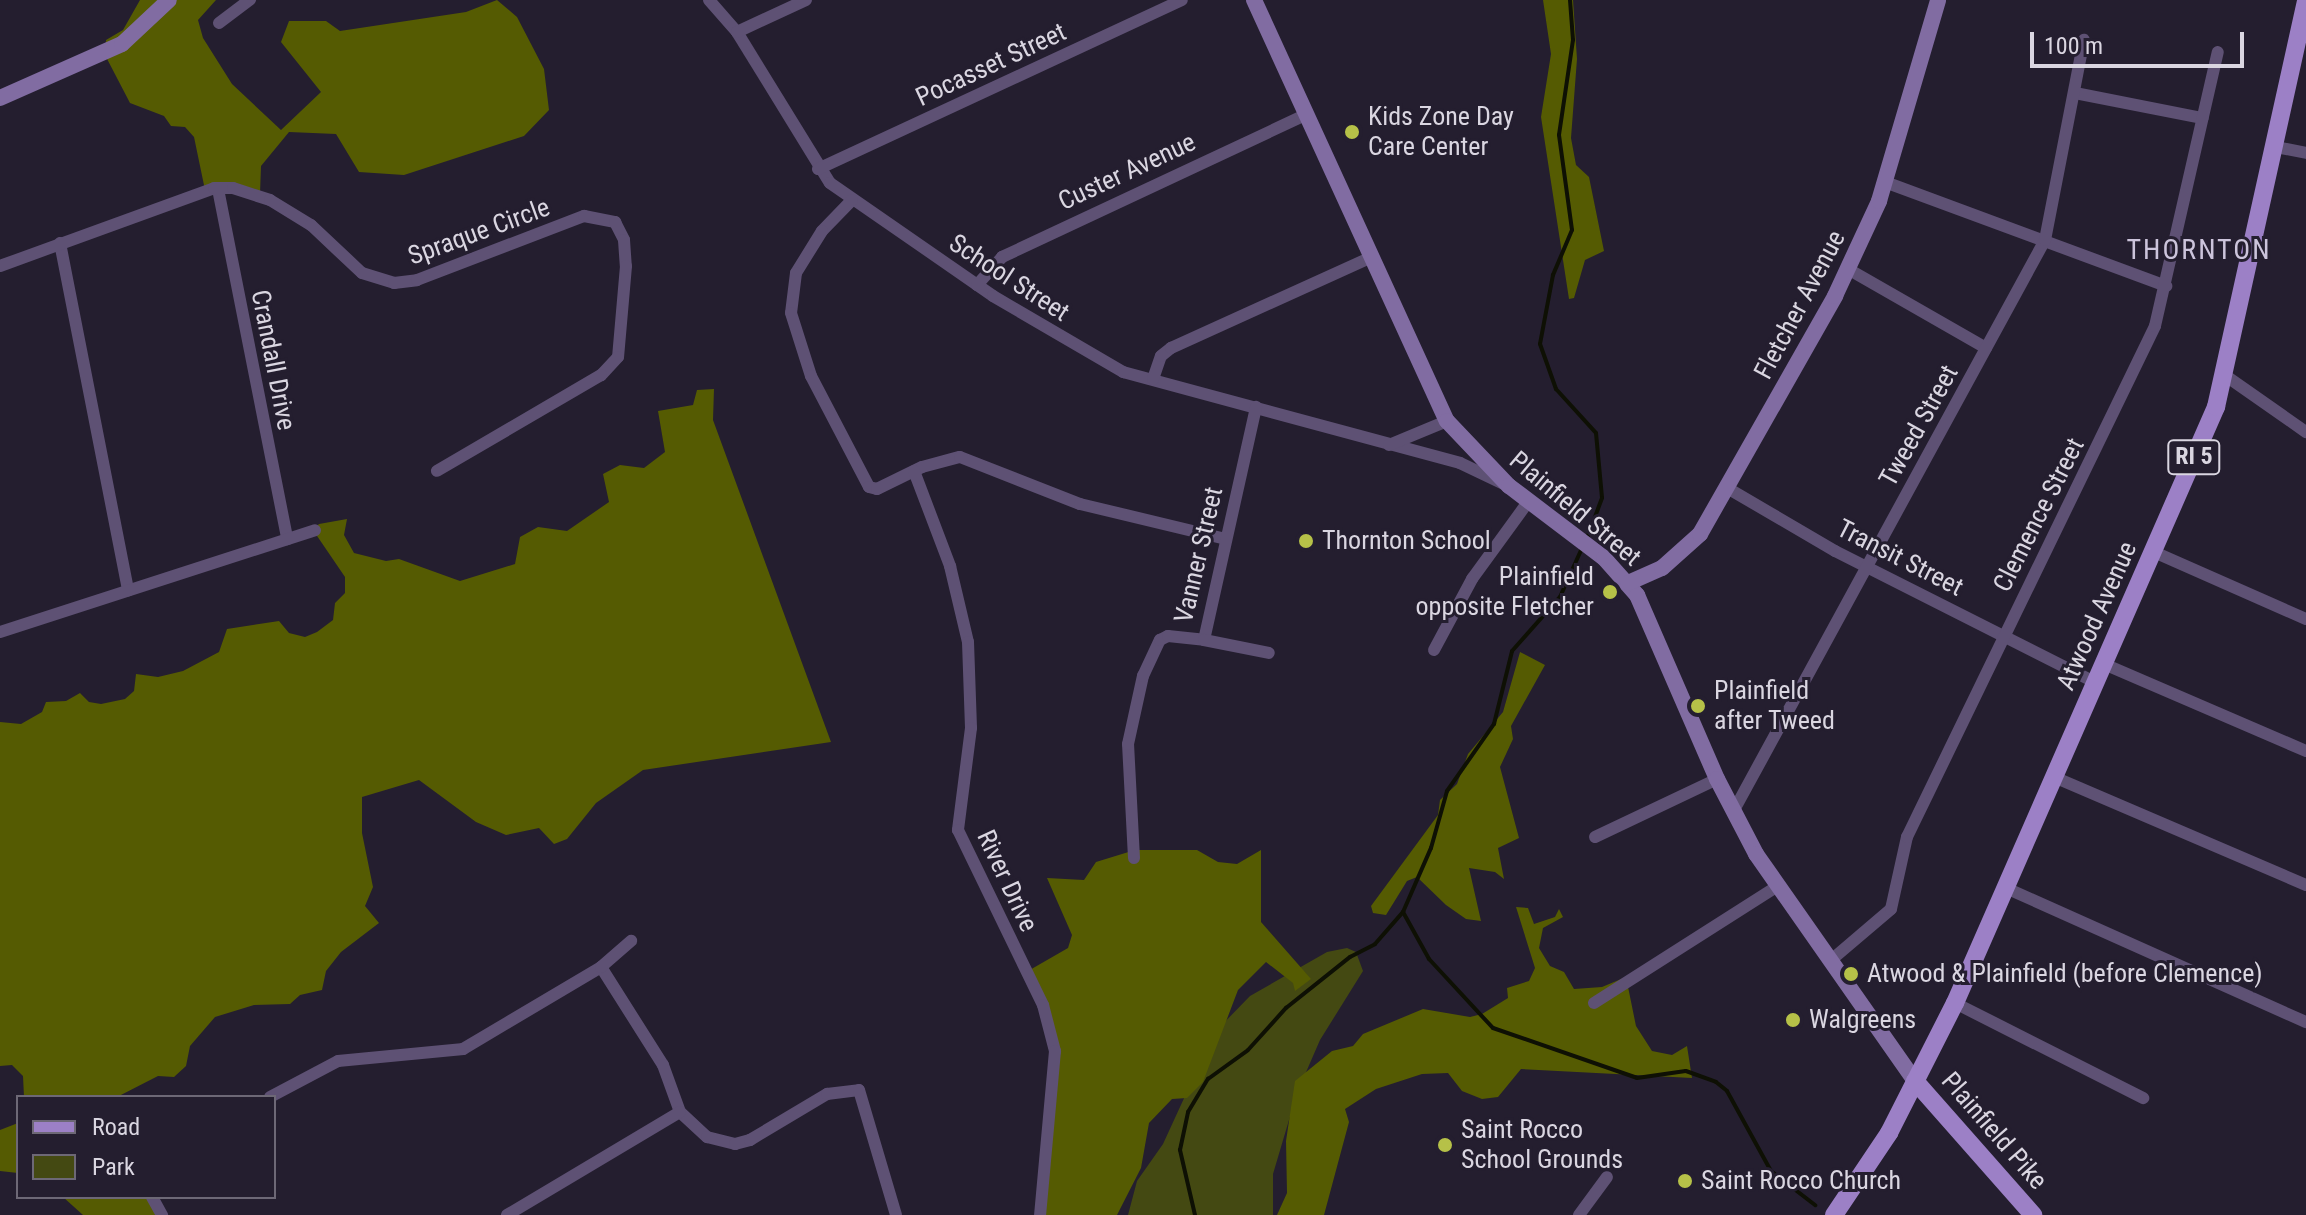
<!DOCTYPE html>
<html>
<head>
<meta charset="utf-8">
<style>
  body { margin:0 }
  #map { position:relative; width:2306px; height:1215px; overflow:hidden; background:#241e2f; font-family:"Roboto Condensed",sans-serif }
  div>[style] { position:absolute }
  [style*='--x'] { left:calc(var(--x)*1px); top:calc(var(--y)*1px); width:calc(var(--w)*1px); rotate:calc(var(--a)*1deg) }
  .green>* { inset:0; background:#444912 }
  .forest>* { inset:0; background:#555b02 }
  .stream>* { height:4px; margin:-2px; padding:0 2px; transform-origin:2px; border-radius:2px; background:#0e1004 }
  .street>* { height:12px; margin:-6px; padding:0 6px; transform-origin:6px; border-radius:6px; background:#5e5174 }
  .secondary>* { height:16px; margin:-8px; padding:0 8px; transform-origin:8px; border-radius:8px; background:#816ca2 }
  .primary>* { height:18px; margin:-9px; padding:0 9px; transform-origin:9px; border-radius:9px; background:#9c80c6 }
  .dots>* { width:22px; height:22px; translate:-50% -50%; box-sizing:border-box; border:4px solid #241e2f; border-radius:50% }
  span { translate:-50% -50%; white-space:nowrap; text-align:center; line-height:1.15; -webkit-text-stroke:6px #241e2f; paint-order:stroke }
  .shield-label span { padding:2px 6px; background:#241e2f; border:2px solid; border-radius:6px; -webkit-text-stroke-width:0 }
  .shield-label { font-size:24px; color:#dad6e1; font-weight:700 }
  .street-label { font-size:26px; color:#dad6e1 }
  .poi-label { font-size:26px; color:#dad6e1 }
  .left { translate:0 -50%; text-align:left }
  .right { translate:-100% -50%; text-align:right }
  .neighbourhood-label { font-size:28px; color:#ccc4db; letter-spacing:2px }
  .legend { position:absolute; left:16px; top:1095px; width:260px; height:104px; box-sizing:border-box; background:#241e2f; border:2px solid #6d6876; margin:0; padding:10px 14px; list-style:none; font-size:24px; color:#dad6e1 }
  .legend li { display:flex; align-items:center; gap:16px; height:40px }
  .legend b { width:40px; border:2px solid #6d6876 }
  .scale { position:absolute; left:2030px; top:32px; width:214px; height:36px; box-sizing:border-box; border:4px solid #dad6e1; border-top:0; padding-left:10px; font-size:24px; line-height:28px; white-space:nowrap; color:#dad6e1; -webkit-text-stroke:6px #241e2f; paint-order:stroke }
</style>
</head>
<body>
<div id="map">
  <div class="green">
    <i style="clip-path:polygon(1347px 948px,1356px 952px,1363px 971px,1320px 1040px,1297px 1093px,1273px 1174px,1273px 1215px,1128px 1215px,1137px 1181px,1163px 1144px,1214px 1033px,1250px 996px,1327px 952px)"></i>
  </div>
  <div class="forest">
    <i style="clip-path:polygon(140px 0,216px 0,198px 20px,203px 38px,232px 84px,281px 130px,321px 92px,281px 42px,289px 21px,326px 21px,340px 31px,466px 12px,497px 0,517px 17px,544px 69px,549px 110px,524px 136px,404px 175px,359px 172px,336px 134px,289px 132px,261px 166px,260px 194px,205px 190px,194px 137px,185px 127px,171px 126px,164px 116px,130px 103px,105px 55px,106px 40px,123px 30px)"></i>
    <i style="clip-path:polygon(1543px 0,1573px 0,1577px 59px,1571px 138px,1576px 165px,1589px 177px,1604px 251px,1585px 260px,1574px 298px,1569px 299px,1541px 117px,1551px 54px)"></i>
    <i style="clip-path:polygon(714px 389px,713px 420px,831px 742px,643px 770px,596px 803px,567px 839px,554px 844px,539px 828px,506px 835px,476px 822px,419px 780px,362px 797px,362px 833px,373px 887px,365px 906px,379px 923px,341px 952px,326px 971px,322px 990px,300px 995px,290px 1004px,254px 1005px,215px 1017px,190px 1046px,186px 1066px,174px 1077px,158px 1076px,117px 1097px,24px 1097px,23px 1076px,12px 1065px,0 1066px,0 722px,21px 724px,42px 712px,46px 702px,66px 701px,80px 693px,89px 702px,101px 704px,125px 699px,134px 691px,136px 674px,158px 677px,183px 671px,219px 652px,227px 629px,279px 621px,289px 633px,305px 637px,317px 632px,333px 620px,335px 603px,345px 593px,345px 577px,313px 530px,319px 524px,347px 519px,344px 535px,354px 553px,386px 561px,399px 559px,460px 581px,515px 564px,520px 537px,538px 527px,567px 531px,609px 502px,603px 474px,620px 465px,644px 468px,665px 452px,658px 411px,693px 405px,697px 390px)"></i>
    <i style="clip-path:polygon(1520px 652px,1545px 665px,1511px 726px,1513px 739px,1500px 767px,1519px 838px,1498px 848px,1504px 879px,1495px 872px,1469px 868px,1481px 921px,1466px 919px,1446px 905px,1417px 877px,1407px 881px,1386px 915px,1373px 913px,1371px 906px,1438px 815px,1440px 800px,1457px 784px,1468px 754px,1503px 712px)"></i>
    <i style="clip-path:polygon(1135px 850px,1197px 850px,1218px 862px,1237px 864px,1261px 850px,1261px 922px,1311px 979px,1295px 991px,1293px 983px,1266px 962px,1238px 990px,1203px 1082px,1187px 1098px,1172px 1099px,1149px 1123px,1141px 1168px,1117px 1215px,1039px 1215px,1051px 1042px,1028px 971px,1068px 948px,1072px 935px,1047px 878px,1084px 880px,1096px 862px)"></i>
    <i style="clip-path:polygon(1516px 907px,1528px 908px,1534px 924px,1555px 917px,1559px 909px,1563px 917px,1543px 928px,1539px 948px,1550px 966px,1564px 972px,1574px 989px,1602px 987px,1626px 977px,1636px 1026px,1652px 1051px,1672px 1055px,1687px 1046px,1692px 1078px,1521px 1069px,1498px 1097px,1482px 1099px,1462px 1091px,1448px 1073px,1422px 1074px,1376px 1089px,1345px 1109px,1349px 1122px,1324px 1215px,1277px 1215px,1287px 1193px,1286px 1141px,1295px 1081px,1332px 1051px,1353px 1046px,1363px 1034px,1423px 1009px,1470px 1017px,1482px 1014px,1508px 998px,1507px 988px,1529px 981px,1535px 968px)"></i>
    <i style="clip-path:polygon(18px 1123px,18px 1173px,0 1171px,0 1130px)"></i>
    <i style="clip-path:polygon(63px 1197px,150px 1197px,161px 1215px,83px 1215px)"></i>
  </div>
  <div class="stream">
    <i style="--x:1570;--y:0;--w:40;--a:85.7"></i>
    <i style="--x:1573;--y:40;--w:96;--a:98.4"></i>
    <i style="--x:1559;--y:135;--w:96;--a:82.2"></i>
    <i style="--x:1572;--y:230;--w:49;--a:112.9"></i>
    <i style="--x:1553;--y:275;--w:70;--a:100.7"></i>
    <i style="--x:1540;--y:344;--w:48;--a:70.4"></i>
    <i style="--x:1556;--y:389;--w:59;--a:47.7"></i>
    <i style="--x:1596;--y:433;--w:65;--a:84.7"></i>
    <i style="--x:1602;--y:498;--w:46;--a:110.4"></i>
    <i style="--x:1403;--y:912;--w:54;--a:61"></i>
    <i style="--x:1429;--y:959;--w:94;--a:47.2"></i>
    <i style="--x:1493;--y:1028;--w:152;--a:19.1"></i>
    <i style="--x:1637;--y:1078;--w:49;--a:-8.1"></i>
    <i style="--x:1686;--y:1071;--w:32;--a:20"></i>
    <i style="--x:1716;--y:1082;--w:14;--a:39"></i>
    <i style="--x:1727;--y:1091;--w:91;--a:61.2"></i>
    <i style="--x:1771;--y:1171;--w:56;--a:37.7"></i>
    <i style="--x:1195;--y:1215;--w:67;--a:-103"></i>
    <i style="--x:1180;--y:1150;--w:39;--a:-78"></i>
    <i style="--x:1188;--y:1112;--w:39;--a:-59"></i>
    <i style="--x:1208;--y:1079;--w:49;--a:-35.9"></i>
    <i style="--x:1248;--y:1050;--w:57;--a:-47.9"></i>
    <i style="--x:1286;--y:1008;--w:82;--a:-38.6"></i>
    <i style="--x:1350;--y:957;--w:28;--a:-27"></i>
    <i style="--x:1375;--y:944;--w:43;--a:-48.8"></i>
    <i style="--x:1403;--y:912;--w:70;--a:-66.4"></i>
    <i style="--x:1431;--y:848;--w:59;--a:-74.3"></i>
    <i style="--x:1447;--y:791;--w:82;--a:-55"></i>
    <i style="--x:1494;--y:724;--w:75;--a:-76.1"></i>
    <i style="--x:1512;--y:651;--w:72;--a:-48.4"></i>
    <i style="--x:1560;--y:597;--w:54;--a:-65.8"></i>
  </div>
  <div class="street">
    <i style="--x:709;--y:0;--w:43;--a:48.8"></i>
    <i style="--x:737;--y:32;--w:177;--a:58.4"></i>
    <i style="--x:830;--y:183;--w:198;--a:34.7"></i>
    <i style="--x:993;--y:296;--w:151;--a:30.3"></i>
    <i style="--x:1123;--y:372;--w:349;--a:15.1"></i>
    <i style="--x:1460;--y:463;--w:47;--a:25.5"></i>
    <i style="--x:219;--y:23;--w:39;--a:-37"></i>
    <i style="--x:737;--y:32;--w:76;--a:-24.9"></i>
    <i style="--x:2075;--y:93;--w:130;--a:11.1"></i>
    <i style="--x:2276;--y:147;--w:31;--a:11"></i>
    <i style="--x:818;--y:169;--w:401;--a:-24.9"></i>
    <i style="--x:1885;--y:182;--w:300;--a:20.3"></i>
    <i style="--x:218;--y:189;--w:357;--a:78.8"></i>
    <i style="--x:852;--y:200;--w:43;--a:134.1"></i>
    <i style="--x:822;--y:231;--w:49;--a:121.8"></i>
    <i style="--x:796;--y:273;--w:40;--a:97.1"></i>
    <i style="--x:791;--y:313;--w:66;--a:72.4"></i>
    <i style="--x:811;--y:376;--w:125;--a:62.4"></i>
    <i style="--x:869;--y:487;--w:8;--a:14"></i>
    <i style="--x:877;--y:489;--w:50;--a:-26.1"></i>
    <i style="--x:922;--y:467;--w:39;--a:-15"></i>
    <i style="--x:960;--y:457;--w:129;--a:21.4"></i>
    <i style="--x:1080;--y:504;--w:150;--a:13.5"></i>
    <i style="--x:60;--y:243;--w:354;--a:78.9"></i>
    <i style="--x:0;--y:266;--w:228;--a:-20"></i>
    <i style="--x:214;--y:188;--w:19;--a:0"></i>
    <i style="--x:233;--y:188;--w:39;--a:18"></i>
    <i style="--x:270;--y:200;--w:48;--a:31.4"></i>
    <i style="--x:311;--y:225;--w:70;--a:43.3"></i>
    <i style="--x:362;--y:273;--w:34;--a:17"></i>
    <i style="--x:394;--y:283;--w:23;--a:-7"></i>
    <i style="--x:417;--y:280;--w:179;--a:-21"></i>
    <i style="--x:584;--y:216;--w:32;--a:11"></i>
    <i style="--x:615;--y:222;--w:20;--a:63"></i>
    <i style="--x:624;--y:240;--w:26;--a:86"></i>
    <i style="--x:626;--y:266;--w:91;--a:95"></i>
    <i style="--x:618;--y:357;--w:25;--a:133"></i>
    <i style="--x:601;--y:375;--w:190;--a:149.7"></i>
    <i style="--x:1848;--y:269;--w:159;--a:29.8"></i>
    <i style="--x:977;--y:285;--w:38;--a:-48"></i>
    <i style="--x:1002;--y:257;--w:337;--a:-25.1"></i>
    <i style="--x:2226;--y:376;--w:98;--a:35"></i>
    <i style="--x:1153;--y:379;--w:24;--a:-71"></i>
    <i style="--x:1161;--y:356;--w:13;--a:-39"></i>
    <i style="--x:1171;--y:348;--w:221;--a:-24.4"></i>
    <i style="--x:1389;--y:445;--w:63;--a:-22.5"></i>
    <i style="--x:914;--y:471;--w:102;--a:69.2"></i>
    <i style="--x:950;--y:566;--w:78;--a:76.7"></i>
    <i style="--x:968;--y:642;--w:86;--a:88"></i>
    <i style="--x:971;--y:728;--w:103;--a:97.3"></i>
    <i style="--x:958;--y:830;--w:195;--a:64.1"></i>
    <i style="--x:1043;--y:1005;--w:48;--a:75.4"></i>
    <i style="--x:1055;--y:1051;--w:165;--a:95.2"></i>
    <i style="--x:1729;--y:489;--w:123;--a:30.3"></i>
    <i style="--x:1835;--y:551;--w:292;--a:26.8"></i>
    <i style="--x:2154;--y:552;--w:166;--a:23.8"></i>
    <i style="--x:0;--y:632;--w:331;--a:-17.9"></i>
    <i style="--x:1204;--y:640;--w:239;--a:-77.4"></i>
    <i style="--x:1434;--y:650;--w:81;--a:-61.8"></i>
    <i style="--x:1472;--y:579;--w:95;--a:-54"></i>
    <i style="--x:2104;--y:664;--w:220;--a:23.3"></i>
    <i style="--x:2054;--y:777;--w:274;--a:23.2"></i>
    <i style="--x:1733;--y:812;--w:652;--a:-61.39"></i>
    <i style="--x:2045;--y:240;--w:204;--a:-79"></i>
    <i style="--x:1595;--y:837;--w:135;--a:-25.4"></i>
    <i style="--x:1134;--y:858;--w:114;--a:-93"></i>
    <i style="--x:1128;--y:744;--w:70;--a:-77.6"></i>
    <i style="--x:1143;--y:676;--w:40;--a:-65"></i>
    <i style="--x:1160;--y:640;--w:9;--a:-27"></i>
    <i style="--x:1168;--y:636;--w:36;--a:6"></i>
    <i style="--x:1204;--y:640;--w:66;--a:11.3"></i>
    <i style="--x:2006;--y:888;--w:329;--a:24.1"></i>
    <i style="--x:1830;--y:961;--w:80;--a:-40.4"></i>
    <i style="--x:1891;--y:909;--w:74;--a:-77.5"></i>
    <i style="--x:1907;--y:837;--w:568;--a:-64.11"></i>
    <i style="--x:2155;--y:326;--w:281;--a:-77.1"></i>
    <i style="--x:601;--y:967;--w:116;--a:57.7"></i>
    <i style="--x:663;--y:1065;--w:50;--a:70.1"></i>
    <i style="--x:680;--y:1112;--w:37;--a:43"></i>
    <i style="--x:707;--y:1137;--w:29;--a:14"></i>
    <i style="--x:735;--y:1144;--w:16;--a:-15"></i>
    <i style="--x:750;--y:1140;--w:90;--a:-30.9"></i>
    <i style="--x:827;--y:1094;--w:32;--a:-7"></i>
    <i style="--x:859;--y:1090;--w:130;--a:73.5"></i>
    <i style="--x:1594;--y:1003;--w:216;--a:-32.5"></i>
    <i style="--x:1955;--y:1003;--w:211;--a:26.8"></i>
    <i style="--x:270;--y:1097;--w:77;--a:-27.9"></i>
    <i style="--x:338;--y:1061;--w:126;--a:-5.5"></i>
    <i style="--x:463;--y:1049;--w:161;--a:-30.7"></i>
    <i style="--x:601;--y:967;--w:40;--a:-41"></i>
    <i style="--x:152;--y:1197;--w:21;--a:61"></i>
    <i style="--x:507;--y:1215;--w:201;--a:-30.8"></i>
    <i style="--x:1579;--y:1215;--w:47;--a:-53.6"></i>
  </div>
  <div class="secondary">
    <i style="--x:1254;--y:0;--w:463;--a:65.4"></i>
    <i style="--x:1447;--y:421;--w:90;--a:46.4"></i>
    <i style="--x:1509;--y:486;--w:119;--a:37.2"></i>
    <i style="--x:1604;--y:558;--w:50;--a:48.3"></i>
    <i style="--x:1637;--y:595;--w:201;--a:66.5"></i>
    <i style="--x:1717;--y:779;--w:85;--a:62.5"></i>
    <i style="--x:1756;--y:854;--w:277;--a:55"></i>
    <i style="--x:0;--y:98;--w:133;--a:-23.9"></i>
    <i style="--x:122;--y:44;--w:64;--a:-43.1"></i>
    <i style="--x:1628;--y:583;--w:37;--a:-24"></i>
    <i style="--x:1662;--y:568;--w:51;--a:-41.8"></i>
    <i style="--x:1700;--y:534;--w:274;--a:-60.4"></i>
    <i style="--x:1835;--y:296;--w:105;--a:-65.1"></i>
    <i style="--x:1879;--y:201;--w:209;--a:-73.6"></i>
  </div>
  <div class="primary">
    <i style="--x:1915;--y:1081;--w:179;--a:48.6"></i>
    <i style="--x:1834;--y:1215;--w:99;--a:-56.1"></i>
    <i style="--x:1889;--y:1133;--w:146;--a:-63.1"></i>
    <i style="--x:1955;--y:1003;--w:651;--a:-66.35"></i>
    <i style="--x:2216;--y:407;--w:416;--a:-77.5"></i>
  </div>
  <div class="dots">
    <i style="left:1352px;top:132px;background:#b6c148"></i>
    <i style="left:1306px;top:541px;background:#b6c148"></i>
    <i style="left:1610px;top:592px;background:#b6c148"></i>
    <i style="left:1698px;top:706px;background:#b6c148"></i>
    <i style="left:1851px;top:974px;background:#b6c148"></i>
    <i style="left:1793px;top:1020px;background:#b6c148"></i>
    <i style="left:1445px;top:1145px;background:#b6c148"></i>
    <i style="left:1685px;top:1181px;background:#b6c148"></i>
  </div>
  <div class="shield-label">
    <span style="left:2194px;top:457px">RI 5</span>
  </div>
  <div class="street-label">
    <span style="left:991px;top:65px;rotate:-25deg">Pocasset Street</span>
    <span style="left:1127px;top:172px;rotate:-25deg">Custer Avenue</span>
    <span style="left:479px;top:232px;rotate:-20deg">Spraque Circle</span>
    <span style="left:1009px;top:278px;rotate:33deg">School Street</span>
    <span style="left:1800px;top:305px;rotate:-62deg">Fletcher Avenue</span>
    <span style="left:273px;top:360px;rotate:79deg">Crandall Drive</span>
    <span style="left:1919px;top:426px;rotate:-61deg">Tweed Street</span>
    <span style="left:1575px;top:509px;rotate:40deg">Plainfield Street</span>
    <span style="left:2039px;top:515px;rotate:-63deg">Clemence Street</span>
    <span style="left:1199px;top:555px;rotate:-77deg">Vanner Street</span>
    <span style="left:1900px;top:558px;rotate:27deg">Transit Street</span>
    <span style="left:2097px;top:616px;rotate:-66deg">Atwood Avenue</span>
    <span style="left:1007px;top:881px;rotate:65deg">River Drive</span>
    <span style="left:1994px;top:1131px;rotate:49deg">Plainfield Pike</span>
  </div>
  <div class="poi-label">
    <span class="left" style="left:1368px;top:132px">Kids Zone Day<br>Care Center</span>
    <span class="left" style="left:1322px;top:541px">Thornton School</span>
    <span class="right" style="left:1594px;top:592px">Plainfield<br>opposite Fletcher</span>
    <span class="left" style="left:1714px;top:706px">Plainfield<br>after Tweed</span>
    <span class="left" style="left:1867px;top:974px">Atwood &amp; Plainfield (before Clemence)</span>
    <span class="left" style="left:1809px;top:1020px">Walgreens</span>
    <span class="left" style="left:1461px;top:1145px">Saint Rocco<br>School Grounds</span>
    <span class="left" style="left:1701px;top:1181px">Saint Rocco Church</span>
  </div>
  <div class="neighbourhood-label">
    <span style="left:2199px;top:250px">THORNTON</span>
  </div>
  <ul class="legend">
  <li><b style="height:10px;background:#9c80c6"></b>Road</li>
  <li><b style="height:22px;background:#444912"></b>Park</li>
  </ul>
  <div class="scale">100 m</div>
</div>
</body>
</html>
